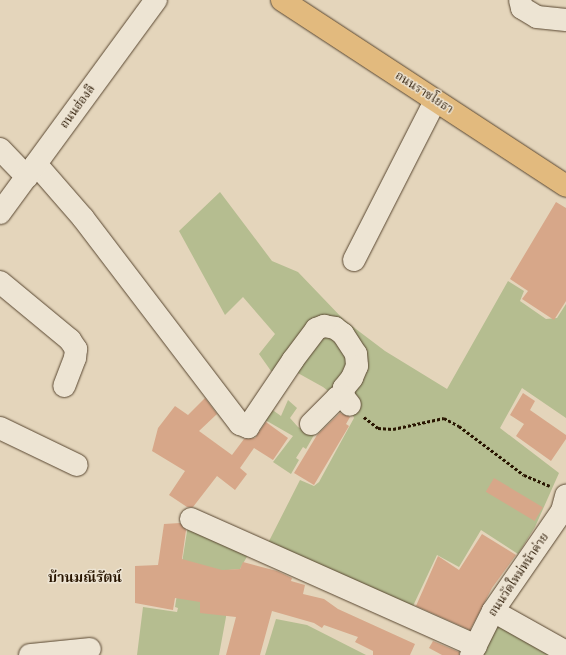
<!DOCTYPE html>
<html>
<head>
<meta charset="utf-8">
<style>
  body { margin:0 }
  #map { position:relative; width:566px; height:655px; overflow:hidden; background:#e4d5bb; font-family:"IM FELL English","Noto Serif Thai",serif }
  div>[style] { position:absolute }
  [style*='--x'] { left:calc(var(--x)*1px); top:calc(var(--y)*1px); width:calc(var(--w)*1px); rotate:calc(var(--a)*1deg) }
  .green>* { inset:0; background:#b5bd90 }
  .building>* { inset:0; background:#d7a789; transform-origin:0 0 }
  .path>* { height:2.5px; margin-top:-1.25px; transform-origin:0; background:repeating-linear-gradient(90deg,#291601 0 3px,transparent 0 5px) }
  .roads { filter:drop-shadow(0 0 1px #584630) drop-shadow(0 0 1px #584630) }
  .minor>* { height:22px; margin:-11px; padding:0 11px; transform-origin:11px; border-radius:11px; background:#ede4d3 }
  .major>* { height:22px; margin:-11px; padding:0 11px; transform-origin:11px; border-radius:11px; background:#e2ba7e }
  span { translate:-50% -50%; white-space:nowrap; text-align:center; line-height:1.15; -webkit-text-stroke:3px #ede4d3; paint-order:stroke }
  .street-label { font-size:12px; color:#291601 }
  .quarter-label { font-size:14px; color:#291601; font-weight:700 }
</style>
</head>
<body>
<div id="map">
  <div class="green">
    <i style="clip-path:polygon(220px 192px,272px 261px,298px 272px,344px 320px,385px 351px,447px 389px,508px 281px,524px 291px,520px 301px,546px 319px,557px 318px,566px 304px,566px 418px,522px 388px,500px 428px,559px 473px,535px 527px,518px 554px,481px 530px,459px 567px,437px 555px,413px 606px,267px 545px,300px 480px,314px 486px,319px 482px,354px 418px,350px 408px,323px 387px,296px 372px,271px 371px,259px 354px,275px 334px,243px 297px,225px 315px,179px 231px)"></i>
    <i style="clip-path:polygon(288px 400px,297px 408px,290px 418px,298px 427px,314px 435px,306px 449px,303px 447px,296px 458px,299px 460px,291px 474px,273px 462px,293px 436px,260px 417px,267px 406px,281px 416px)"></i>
    <i style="clip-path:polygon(188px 525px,249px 553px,240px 569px,228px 570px,226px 617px,219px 655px,137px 655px,143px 607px,177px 612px,178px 608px,175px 607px)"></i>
    <i style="clip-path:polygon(276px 619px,307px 625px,366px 655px,265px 655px)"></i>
    <i style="clip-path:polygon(497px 621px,559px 655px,481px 655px)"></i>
  </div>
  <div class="building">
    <i style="clip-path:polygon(556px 202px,566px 208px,566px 301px,554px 320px,522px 299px,528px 291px,510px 279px)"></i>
    <i style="clip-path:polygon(523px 393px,535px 401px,530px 410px,566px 435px,566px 439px,551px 461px,516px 436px,524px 424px,510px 415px)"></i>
    <i style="clip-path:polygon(205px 398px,217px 414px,199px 431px,232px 455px,244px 439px,255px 438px,266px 422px,288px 438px,273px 460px,254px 448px,240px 468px,247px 474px,235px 490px,217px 476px,193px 507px,187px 507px,169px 495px,185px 471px,152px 451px,158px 428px,175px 406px,188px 415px)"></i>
    <i style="clip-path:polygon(340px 413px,350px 417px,346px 424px,349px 426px,314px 485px,294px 473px,317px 435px)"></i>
    <i style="left:494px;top:478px;width:57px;height:16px;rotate:31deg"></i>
    <i style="clip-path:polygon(180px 523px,186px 530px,182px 559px,222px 570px,240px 569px,243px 562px,277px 571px,292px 578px,291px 581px,305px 585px,303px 594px,324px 599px,338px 609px,415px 644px,410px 655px,373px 655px,373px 651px,355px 642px,358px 637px,324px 625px,322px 628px,314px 623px,272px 611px,260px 655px,226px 655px,236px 617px,200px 613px,200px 602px,175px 598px,173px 610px,135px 603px,135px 566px,158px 565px,164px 524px)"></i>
    <i style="clip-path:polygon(482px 534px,516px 555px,492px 588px,470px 630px,416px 606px,438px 556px,459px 570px)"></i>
    <i style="clip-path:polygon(433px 641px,459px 652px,459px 655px,442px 655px,429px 648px)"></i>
  </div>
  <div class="path">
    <i style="--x:364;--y:417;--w:18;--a:38"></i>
    <i style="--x:378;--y:428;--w:15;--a:4"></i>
    <i style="--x:393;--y:429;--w:52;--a:-12.2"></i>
    <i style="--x:444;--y:418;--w:17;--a:28"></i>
    <i style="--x:459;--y:426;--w:81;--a:37"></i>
    <i style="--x:524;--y:475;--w:28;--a:23"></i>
  </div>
  <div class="roads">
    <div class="minor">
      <i style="--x:520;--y:0;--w:8;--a:76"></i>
      <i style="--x:522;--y:8;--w:17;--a:31"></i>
      <i style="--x:537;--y:17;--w:29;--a:6"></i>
      <i style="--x:0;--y:149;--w:39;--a:46"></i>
      <i style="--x:36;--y:164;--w:72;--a:49"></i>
      <i style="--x:83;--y:218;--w:259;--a:52.7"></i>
      <i style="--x:240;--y:424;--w:9;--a:21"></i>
      <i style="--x:248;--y:427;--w:81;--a:-56.1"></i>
      <i style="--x:293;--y:360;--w:39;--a:-53"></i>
      <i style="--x:316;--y:329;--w:9;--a:-21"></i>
      <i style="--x:324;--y:326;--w:11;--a:10"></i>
      <i style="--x:335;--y:328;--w:10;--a:37"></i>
      <i style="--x:343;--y:334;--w:24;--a:57"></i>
      <i style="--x:356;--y:354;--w:12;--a:85"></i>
      <i style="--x:357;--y:366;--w:13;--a:113"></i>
      <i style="--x:352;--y:378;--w:13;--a:129"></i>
      <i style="--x:344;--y:388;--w:8;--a:97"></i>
      <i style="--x:343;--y:396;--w:11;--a:52"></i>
      <i style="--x:0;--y:213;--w:264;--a:-53.8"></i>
      <i style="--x:354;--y:260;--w:178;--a:-63"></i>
      <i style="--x:0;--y:282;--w:91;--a:39.6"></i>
      <i style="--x:70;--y:340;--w:11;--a:56"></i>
      <i style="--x:76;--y:349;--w:9;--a:96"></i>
      <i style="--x:75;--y:358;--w:30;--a:111"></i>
      <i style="--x:311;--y:424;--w:37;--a:-45"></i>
      <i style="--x:337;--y:398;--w:6;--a:-18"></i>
      <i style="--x:0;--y:428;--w:85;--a:25.7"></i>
      <i style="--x:191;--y:519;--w:312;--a:24"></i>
      <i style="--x:493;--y:611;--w:84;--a:29.3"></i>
      <i style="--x:30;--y:655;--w:60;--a:-5.7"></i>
      <i style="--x:471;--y:655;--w:49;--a:-63.4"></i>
      <i style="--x:493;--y:611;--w:121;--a:-55.4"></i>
      <i style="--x:562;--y:511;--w:16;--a:-75"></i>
    </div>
    <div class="major">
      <i style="--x:282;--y:0;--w:339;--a:33.2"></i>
    </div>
  </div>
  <div class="street-label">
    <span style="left:424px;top:93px;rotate:33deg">ถนนราชโยธา</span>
    <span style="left:78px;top:107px;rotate:-54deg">ถนนฮ่องลี</span>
    <span style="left:519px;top:575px;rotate:-56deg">ถนนวัดใหม่หน้าค่าย</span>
  </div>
  <div class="quarter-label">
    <span style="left:85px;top:578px">บ้านมณีรัตน์</span>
  </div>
</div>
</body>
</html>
